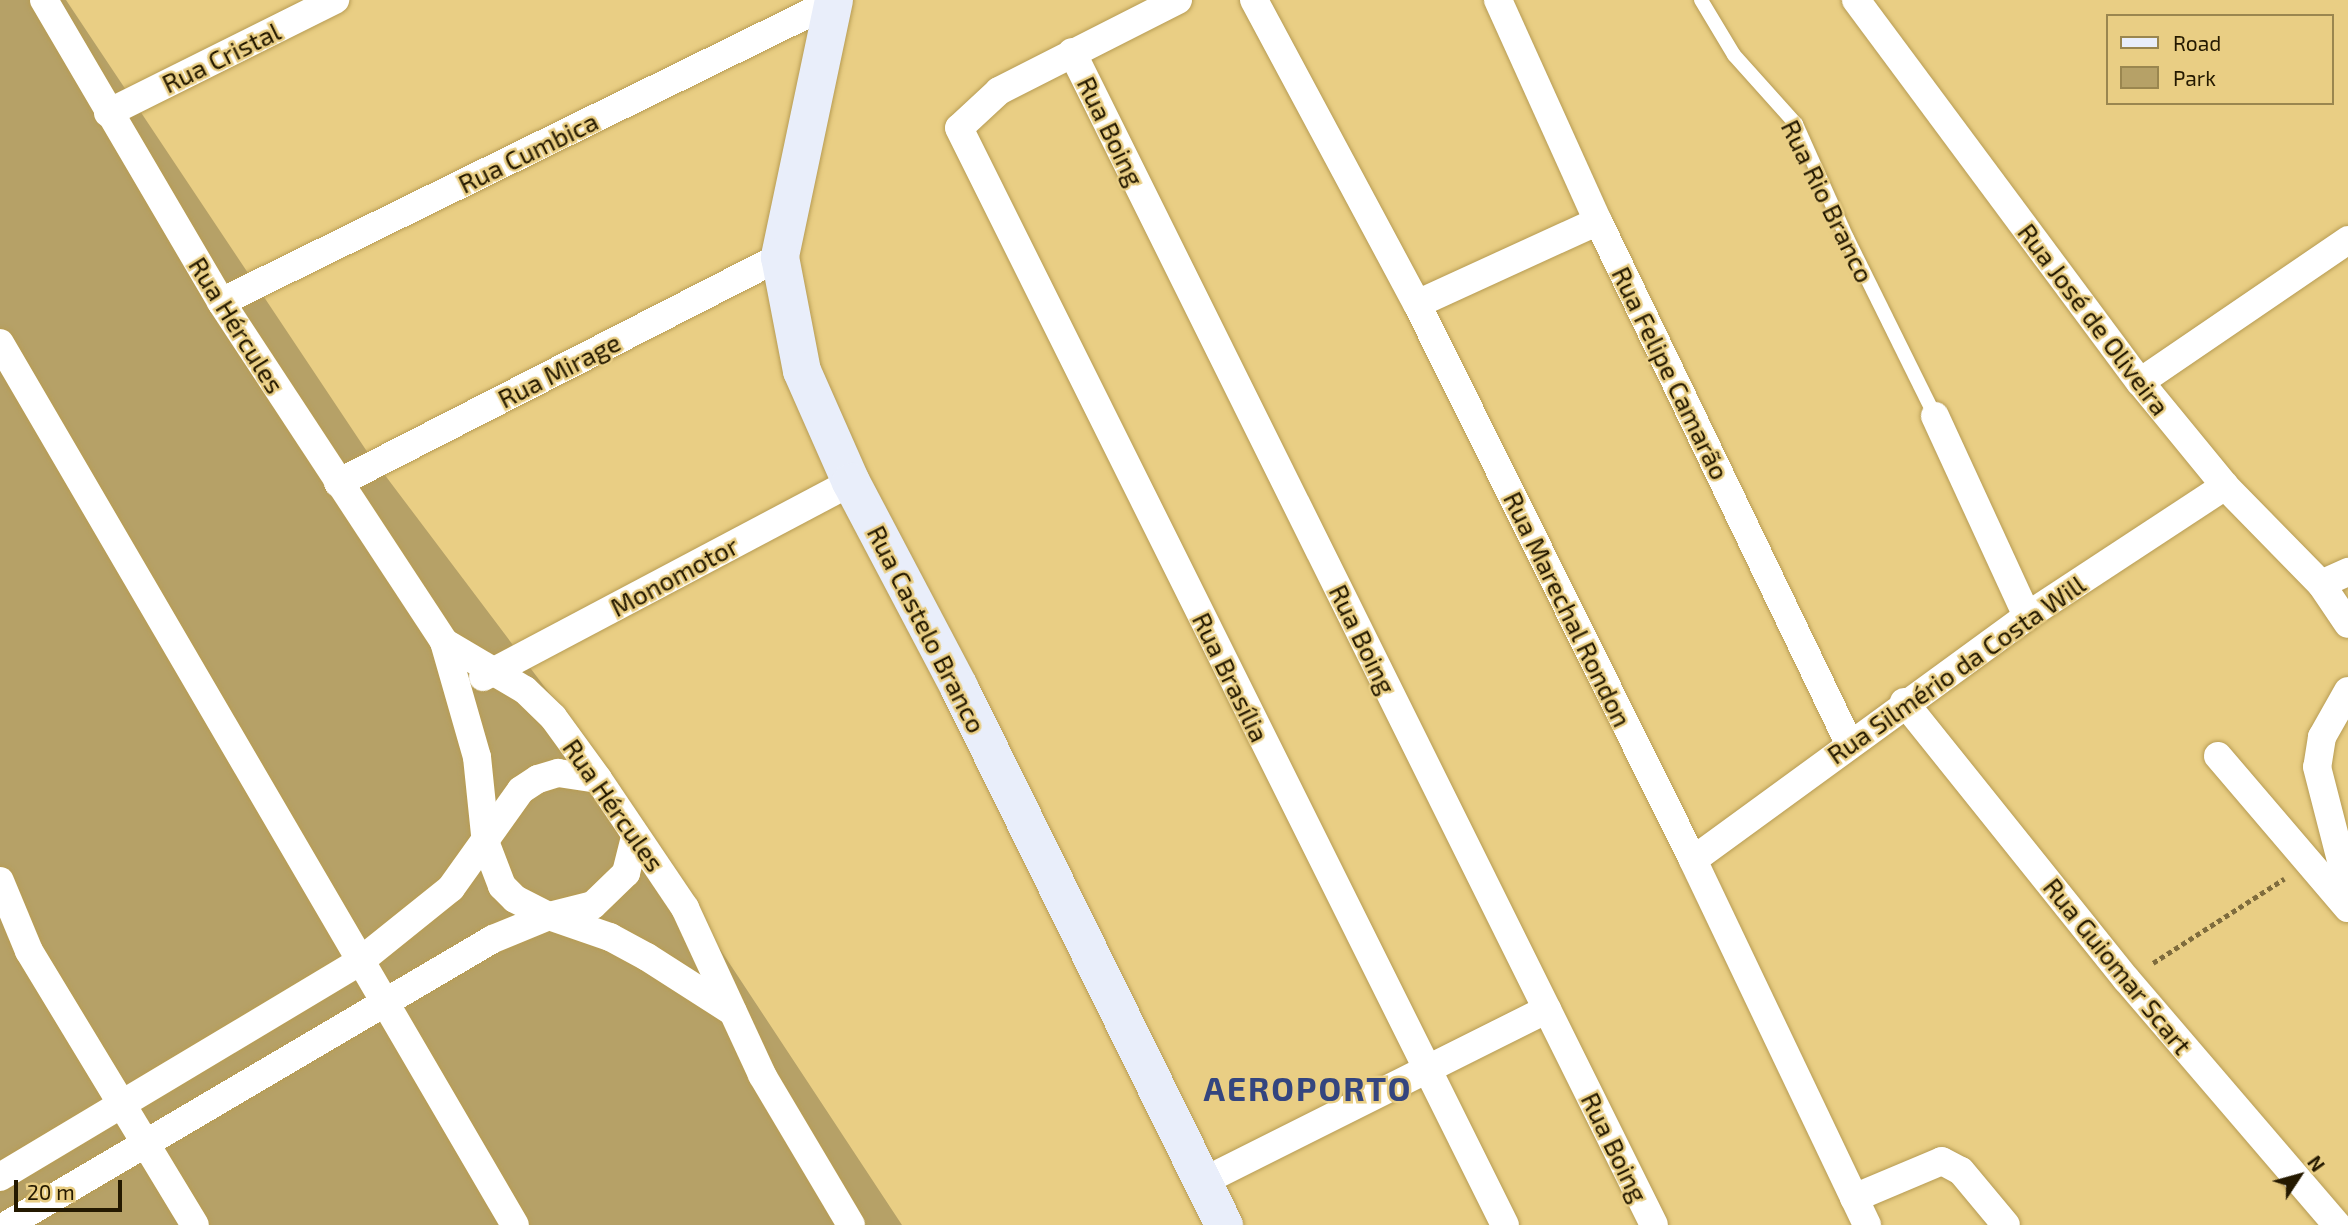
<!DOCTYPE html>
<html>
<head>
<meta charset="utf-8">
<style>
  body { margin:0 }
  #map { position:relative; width:2348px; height:1225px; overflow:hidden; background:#e9ce84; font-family:"Exo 2",sans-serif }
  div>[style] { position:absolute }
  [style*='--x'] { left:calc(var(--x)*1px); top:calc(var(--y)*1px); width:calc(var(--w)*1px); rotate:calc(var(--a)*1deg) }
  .green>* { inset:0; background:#b6a167 }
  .path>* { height:4.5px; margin-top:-2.25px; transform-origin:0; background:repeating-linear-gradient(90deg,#7f6c3d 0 5px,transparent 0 8.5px) }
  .roads { filter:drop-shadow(0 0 2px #b79c54) drop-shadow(0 0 2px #b79c54) }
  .lane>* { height:14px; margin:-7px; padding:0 7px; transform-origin:7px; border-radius:7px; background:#fff }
  .street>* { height:28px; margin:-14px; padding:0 14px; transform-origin:14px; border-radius:14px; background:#fff }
  .secondary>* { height:38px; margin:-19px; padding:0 19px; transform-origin:19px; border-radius:19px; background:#e9eefa }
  span { translate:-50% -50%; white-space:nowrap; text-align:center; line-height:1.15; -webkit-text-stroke:5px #e9ce84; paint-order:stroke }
  .street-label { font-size:26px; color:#241900 }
  .district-label { font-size:33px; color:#34457f; font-weight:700; letter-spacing:2px }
  .legend { position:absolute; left:2106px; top:14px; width:228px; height:91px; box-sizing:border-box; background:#e9ce84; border:2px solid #9a864f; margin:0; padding:9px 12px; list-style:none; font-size:21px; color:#241900 }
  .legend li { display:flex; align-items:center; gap:14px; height:35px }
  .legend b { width:35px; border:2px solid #9a864f }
  .north { position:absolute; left:2264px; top:1141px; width:70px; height:70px; -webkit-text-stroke:5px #e9ce84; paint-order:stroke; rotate:54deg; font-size:19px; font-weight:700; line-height:28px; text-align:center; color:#241900 }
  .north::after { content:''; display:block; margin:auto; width:24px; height:32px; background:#241900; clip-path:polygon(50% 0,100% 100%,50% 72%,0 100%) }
  .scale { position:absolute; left:14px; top:1180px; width:108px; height:32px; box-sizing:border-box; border:4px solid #241900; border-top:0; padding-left:9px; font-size:21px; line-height:24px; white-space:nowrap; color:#241900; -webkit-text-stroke:5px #e9ce84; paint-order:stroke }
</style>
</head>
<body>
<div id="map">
  <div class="green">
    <i style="clip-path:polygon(0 0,66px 0,366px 450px,565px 714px,902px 1225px,0 1225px)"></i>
  </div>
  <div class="path">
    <i style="--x:2153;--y:963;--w:156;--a:-32.7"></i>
  </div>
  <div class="roads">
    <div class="lane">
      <i style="--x:1701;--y:0;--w:64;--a:59"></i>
      <i style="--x:1734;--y:55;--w:93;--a:48.1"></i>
      <i style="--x:1796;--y:124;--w:125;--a:65.9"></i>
      <i style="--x:1847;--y:238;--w:199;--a:63.7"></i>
    </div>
    <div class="street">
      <i style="--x:44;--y:0;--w:350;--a:59.6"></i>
      <i style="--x:221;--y:302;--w:407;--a:56.7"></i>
      <i style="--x:444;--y:642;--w:120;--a:74"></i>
      <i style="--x:477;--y:757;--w:87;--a:84.1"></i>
      <i style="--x:486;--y:844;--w:45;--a:69.1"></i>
      <i style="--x:502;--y:886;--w:18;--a:45"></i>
      <i style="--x:515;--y:899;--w:38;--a:27"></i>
      <i style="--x:549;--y:916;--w:65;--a:19"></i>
      <i style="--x:610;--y:937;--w:42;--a:28.4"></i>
      <i style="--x:647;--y:957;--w:102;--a:32.6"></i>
      <i style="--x:1178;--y:0;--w:201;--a:153.1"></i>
      <i style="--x:999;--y:91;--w:54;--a:137.2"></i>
      <i style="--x:959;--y:128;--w:1225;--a:63.54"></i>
      <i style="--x:1254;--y:0;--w:345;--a:61.8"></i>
      <i style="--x:1417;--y:304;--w:621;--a:63.6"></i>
      <i style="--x:1693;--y:860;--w:404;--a:64.5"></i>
      <i style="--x:1498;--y:0;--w:243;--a:65.7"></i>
      <i style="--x:1598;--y:221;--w:579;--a:64.32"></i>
      <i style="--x:1856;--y:0;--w:476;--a:53.4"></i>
      <i style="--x:2140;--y:382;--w:134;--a:50.7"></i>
      <i style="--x:2225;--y:486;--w:137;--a:45.6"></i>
      <i style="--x:2321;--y:584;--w:48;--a:56"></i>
      <i style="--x:1072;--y:52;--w:1309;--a:63.61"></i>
      <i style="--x:108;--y:113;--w:254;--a:-26.5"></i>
      <i style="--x:221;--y:302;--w:683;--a:-26.15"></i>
      <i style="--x:1417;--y:304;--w:199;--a:-24.6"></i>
      <i style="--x:0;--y:343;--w:1021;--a:59.72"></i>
      <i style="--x:2140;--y:382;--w:252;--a:-34.3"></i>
      <i style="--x:1935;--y:416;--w:220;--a:65.3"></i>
      <i style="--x:338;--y:483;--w:496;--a:-27.1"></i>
      <i style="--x:2321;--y:584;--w:30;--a:-24"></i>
      <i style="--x:444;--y:642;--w:94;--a:30.7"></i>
      <i style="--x:525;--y:690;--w:39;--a:44"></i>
      <i style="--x:553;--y:717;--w:77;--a:54"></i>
      <i style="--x:598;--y:779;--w:156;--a:56"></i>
      <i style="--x:685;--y:908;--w:184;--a:65.2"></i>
      <i style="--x:762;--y:1075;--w:174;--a:59.3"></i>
      <i style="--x:483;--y:677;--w:416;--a:-27.9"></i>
      <i style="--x:2348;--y:691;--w:53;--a:119.5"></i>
      <i style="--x:2322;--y:737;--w:30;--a:99"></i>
      <i style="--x:2317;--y:767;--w:125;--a:75.6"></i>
      <i style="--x:1904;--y:702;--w:356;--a:51.3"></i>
      <i style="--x:2127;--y:980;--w:323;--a:49.4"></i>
      <i style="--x:2218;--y:756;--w:200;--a:49.5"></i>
      <i style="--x:1693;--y:860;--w:414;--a:-36.1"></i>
      <i style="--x:2027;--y:616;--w:237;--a:-33.3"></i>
      <i style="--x:0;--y:881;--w:76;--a:67.5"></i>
      <i style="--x:29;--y:951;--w:320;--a:58.8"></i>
      <i style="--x:0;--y:1177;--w:418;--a:-30.9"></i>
      <i style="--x:359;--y:962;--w:118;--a:-38.8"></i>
      <i style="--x:451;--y:888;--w:120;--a:-54.5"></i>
      <i style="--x:521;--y:790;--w:20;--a:-33"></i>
      <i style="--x:538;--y:779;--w:21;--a:-17"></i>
      <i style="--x:558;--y:773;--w:40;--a:8.5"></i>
      <i style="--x:1202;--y:1182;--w:386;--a:-26.6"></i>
      <i style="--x:1854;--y:1198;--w:95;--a:-22.8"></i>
      <i style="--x:1942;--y:1161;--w:21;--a:28"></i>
      <i style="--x:1961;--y:1171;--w:70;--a:50.2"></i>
      <i style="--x:7;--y:1225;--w:564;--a:-30.48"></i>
      <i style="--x:493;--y:939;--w:61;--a:-22.3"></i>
      <i style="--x:549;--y:916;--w:45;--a:-14"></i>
      <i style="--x:593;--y:905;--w:46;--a:-44.1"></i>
      <i style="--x:626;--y:873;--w:36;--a:-76"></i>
    </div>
    <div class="secondary">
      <i style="--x:834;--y:0;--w:263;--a:101.9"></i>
      <i style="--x:780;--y:257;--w:116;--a:79.1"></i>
      <i style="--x:802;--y:371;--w:121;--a:66.2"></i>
      <i style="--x:851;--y:482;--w:232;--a:62.2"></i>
      <i style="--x:959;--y:687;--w:600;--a:63.78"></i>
    </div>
  </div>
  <div class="street-label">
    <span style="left:221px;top:57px;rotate:-26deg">Rua Cristal</span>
    <span style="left:1111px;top:131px;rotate:64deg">Rua Boing</span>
    <span style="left:528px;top:152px;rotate:-26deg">Rua Cumbica</span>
    <span style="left:1828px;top:201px;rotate:64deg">Rua Rio Branco</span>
    <span style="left:2094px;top:319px;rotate:53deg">Rua José de Oliveira</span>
    <span style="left:237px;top:325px;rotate:58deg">Rua Hércules</span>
    <span style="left:559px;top:370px;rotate:-27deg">Rua Mirage</span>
    <span style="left:1671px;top:373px;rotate:64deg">Rua Felipe Camarão</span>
    <span style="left:674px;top:576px;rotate:-28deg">Monomotor</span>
    <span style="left:1568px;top:609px;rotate:64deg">Rua Marechal Rondon</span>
    <span style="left:927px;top:629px;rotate:63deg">Rua Castelo Branco</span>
    <span style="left:1363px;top:639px;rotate:64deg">Rua Boing</span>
    <span style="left:1956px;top:669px;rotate:-35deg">Rua Silmério da Costa Will</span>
    <span style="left:1231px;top:677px;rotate:64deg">Rua Brasília</span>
    <span style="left:614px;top:805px;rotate:55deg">Rua Hércules</span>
    <span style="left:2118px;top:966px;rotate:51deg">Rua Guiomar Scart</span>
    <span style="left:1615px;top:1147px;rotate:64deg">Rua Boing</span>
  </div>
  <div class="district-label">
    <span style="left:1308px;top:1089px">AEROPORTO</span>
  </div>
  <ul class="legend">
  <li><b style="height:9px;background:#e9eefa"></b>Road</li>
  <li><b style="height:19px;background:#b6a167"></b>Park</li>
  </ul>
  <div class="north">N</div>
  <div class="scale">20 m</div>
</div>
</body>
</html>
